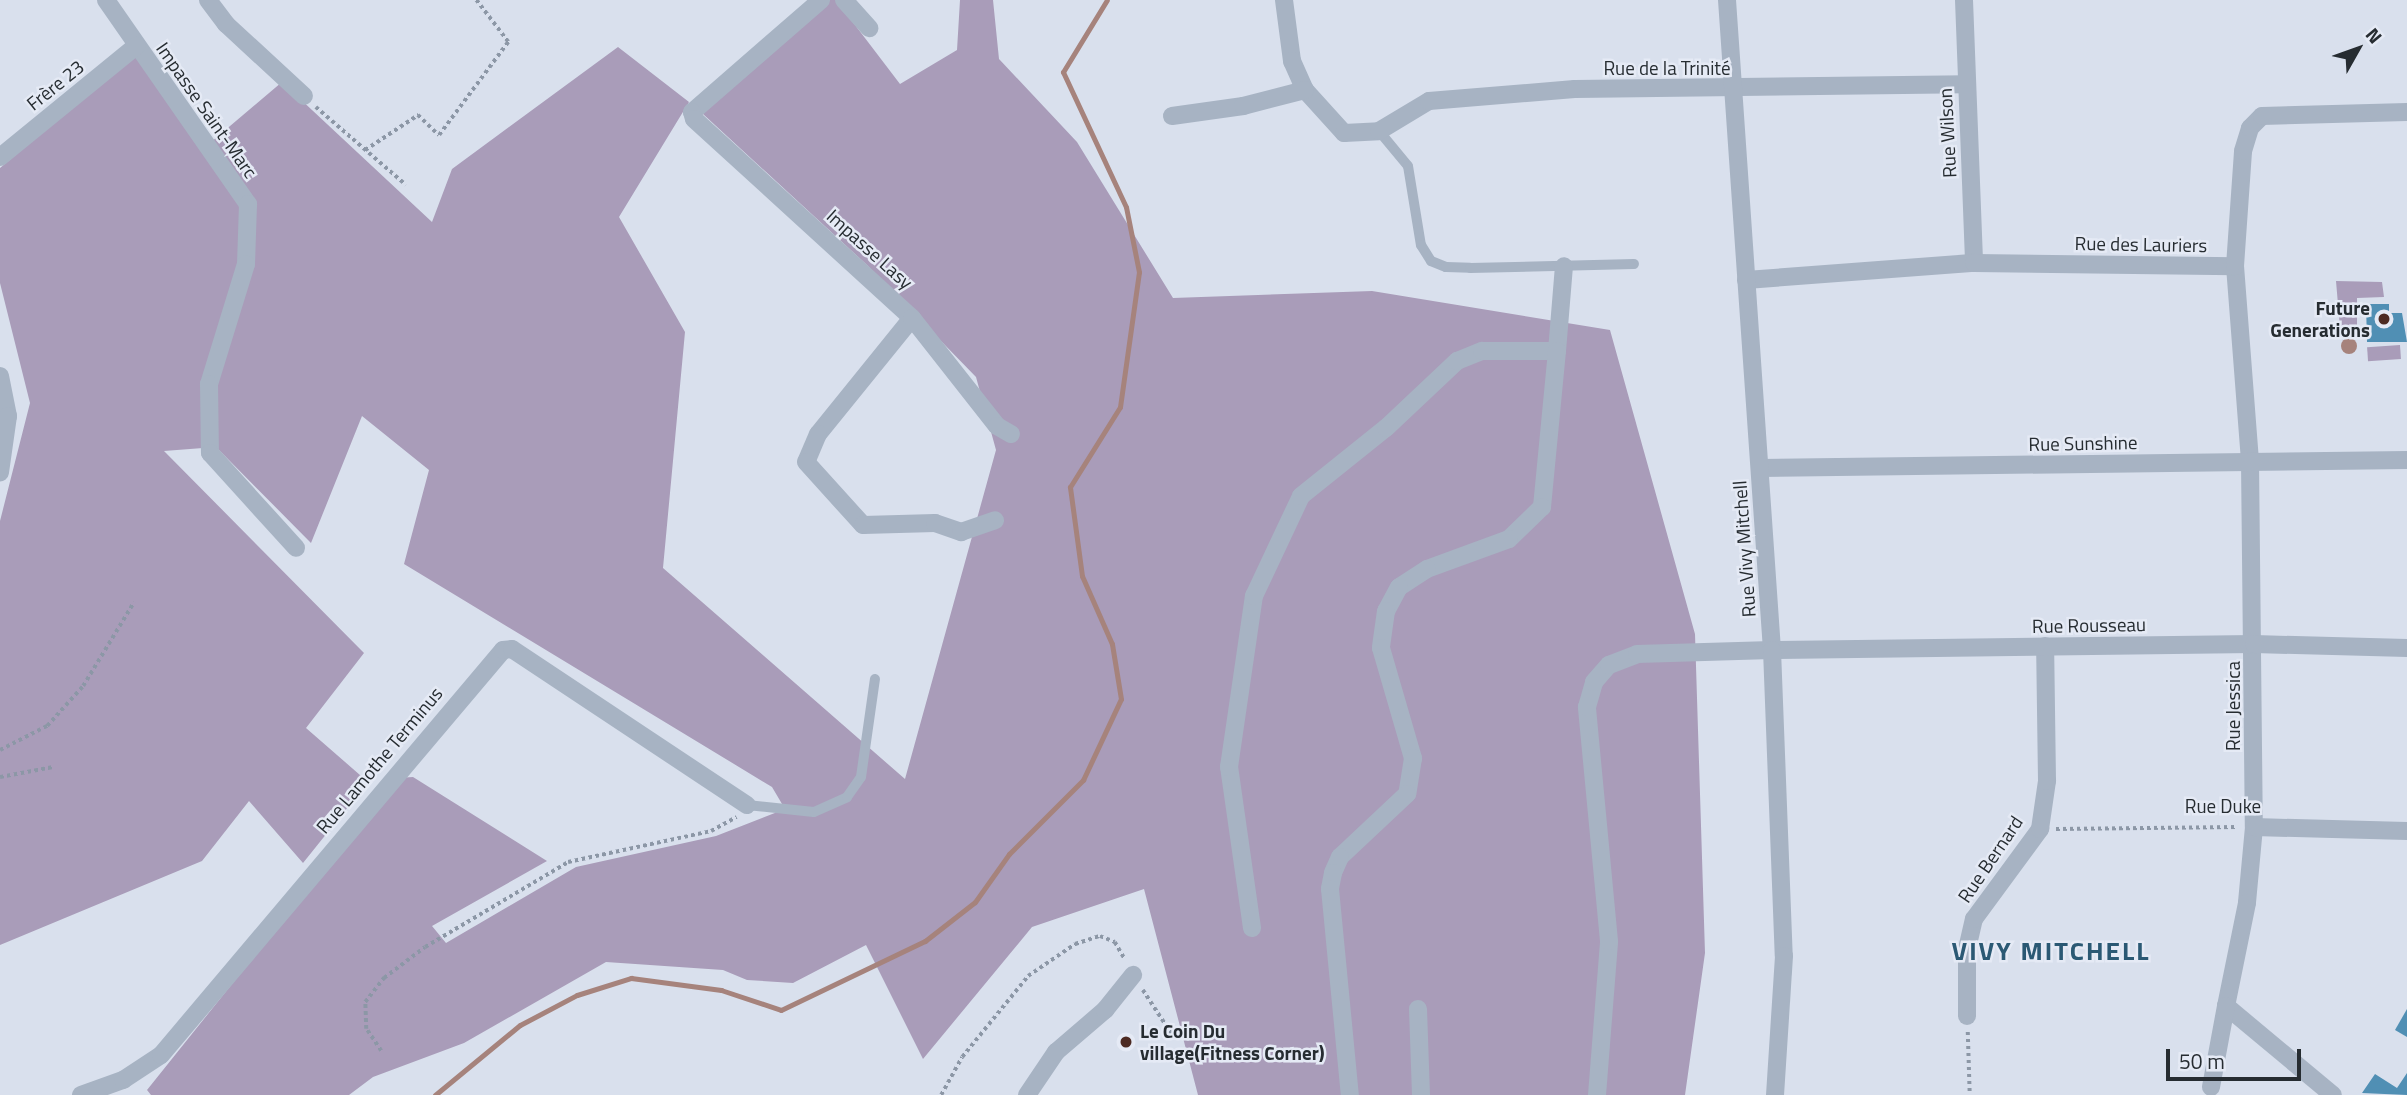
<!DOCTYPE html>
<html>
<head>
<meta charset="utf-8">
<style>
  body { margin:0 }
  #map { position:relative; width:2407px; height:1095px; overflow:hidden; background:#d9e0ed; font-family:"Titillium Web",sans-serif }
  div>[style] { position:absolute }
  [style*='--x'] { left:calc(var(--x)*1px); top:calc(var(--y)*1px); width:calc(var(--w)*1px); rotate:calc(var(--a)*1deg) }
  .green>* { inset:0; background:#a99cb9; transform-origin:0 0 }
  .water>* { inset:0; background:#a6837c }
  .round { border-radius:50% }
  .stream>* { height:5px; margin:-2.5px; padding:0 2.5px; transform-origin:2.5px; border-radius:2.5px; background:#a6837c }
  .building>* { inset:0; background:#508fb4 }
  .path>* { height:3.5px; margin-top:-1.75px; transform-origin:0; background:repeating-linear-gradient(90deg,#8c97a6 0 3.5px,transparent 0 7px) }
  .service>* { height:10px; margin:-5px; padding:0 5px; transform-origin:5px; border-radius:5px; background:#a7b3c3 }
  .minor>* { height:18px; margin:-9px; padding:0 9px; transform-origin:9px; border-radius:9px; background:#a7b3c3 }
  .tertiary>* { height:18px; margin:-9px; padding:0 9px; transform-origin:9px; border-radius:9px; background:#a7b3c3 }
  .dots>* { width:19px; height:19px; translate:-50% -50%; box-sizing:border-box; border:4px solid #e5eaf5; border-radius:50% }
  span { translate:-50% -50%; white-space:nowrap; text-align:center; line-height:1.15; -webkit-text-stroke:5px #e5eaf5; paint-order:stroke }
  .street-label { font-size:19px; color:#262c31 }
  .poi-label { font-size:19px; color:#262c31; font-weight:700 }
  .right { translate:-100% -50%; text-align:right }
  .left { translate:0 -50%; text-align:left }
  .district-label { font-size:26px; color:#2b5974; font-weight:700; letter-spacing:2px }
  .north { position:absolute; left:2323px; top:14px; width:70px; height:70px; -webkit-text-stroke:5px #e5eaf5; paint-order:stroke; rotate:50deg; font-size:19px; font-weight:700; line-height:28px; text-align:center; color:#262c31 }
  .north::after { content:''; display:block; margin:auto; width:24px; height:32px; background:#262c31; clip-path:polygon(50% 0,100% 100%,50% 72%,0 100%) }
  .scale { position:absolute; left:2166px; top:1049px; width:135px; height:32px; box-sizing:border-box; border:4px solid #262c31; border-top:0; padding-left:9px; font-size:21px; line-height:24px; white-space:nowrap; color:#262c31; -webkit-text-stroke:5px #e5eaf5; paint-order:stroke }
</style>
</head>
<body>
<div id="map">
  <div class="green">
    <i style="clip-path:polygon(829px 0,836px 0,900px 84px,957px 50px,960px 0,993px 0,999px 59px,1077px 142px,1173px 298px,1372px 291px,1610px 330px,1695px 634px,1705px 953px,1685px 1095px,1198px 1095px,1144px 889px,1032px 927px,923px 1059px,866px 945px,793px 983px,747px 980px,723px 970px,606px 962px,464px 1043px,373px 1077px,349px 1095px,151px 1095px,147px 1090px,397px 778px,413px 777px,547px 861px,432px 926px,446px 943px,576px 867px,716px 836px,785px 809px,772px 787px,404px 564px,429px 470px,362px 416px,311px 543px,216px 447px,164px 451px,364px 653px,306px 728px,368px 782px,303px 863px,249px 801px,202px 861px,0 945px,0 521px,30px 403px,0 283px,0 168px,137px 54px,210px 143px,282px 82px,432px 222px,452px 169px,618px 47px,689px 102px,619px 217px,685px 332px,663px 568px,905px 779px,996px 450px,976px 377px,867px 265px,703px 114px,706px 103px)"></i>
    <i style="clip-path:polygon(2336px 281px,2382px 282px,2384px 297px,2357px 298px,2357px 330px,2340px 328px)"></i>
    <i style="left:2400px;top:345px;width:14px;height:33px;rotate:86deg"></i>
  </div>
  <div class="water">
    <i class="round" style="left:2341px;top:338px;width:16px;height:16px"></i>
  </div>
  <div class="stream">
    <i style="--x:435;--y:1095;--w:110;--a:-39.5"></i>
    <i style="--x:520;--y:1025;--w:64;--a:-27.8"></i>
    <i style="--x:577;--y:995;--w:57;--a:-17.5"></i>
    <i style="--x:631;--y:978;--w:91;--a:7.6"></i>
    <i style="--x:721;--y:990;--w:63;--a:18.4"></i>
    <i style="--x:781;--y:1010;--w:160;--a:-25.6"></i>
    <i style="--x:925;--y:941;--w:63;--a:-38"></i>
    <i style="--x:975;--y:902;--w:59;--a:-54.7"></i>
    <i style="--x:1009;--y:854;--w:105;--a:-45"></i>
    <i style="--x:1083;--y:780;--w:89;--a:-64.9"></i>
    <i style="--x:1121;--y:699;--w:56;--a:-99.3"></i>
    <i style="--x:1112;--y:644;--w:74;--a:-113.8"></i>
    <i style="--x:1082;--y:576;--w:90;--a:-97.7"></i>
    <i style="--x:1070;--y:487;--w:94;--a:-58"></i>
    <i style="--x:1120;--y:407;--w:136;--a:-82"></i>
    <i style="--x:1139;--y:272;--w:66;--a:-101.3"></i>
    <i style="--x:1126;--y:207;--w:149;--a:-115"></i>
    <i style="--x:1063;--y:72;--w:84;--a:-58.6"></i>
  </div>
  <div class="building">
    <i style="clip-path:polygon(2366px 304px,2389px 304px,2389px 313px,2402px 313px,2407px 342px,2367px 342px)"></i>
    <i style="clip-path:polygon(2407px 1009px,2407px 1037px,2395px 1030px)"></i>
    <i style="clip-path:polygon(2407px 1073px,2407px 1095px,2362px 1093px,2375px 1074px,2397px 1088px)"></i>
  </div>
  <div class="path">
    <i style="--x:316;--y:107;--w:119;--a:40.9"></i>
    <i style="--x:365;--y:150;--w:64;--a:-33.4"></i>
    <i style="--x:418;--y:115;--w:29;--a:44"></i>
    <i style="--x:439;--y:135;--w:116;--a:-53.4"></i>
    <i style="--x:508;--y:42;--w:53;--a:-127.3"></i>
    <i style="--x:0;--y:750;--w:53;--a:-27.1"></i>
    <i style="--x:47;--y:726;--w:54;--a:-48"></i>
    <i style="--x:83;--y:686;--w:98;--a:-58.7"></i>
    <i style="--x:0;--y:777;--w:54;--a:-10.7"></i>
    <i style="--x:2056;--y:829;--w:181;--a:-0.6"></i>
    <i style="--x:1143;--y:990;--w:55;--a:56.9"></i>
    <i style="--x:1968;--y:1032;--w:63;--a:88.2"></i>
    <i style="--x:381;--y:1051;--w:27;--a:-124"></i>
    <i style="--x:366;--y:1029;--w:27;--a:-92"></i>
    <i style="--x:365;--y:1002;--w:31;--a:-52"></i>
    <i style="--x:384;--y:978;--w:51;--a:-37.1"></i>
    <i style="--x:425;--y:947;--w:166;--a:-30.7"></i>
    <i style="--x:568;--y:862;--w:146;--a:-12.2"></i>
    <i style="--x:711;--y:831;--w:29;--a:-29"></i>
    <i style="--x:941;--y:1095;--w:43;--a:-61.1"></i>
    <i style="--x:962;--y:1057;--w:104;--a:-50.8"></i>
    <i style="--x:1028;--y:976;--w:57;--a:-34.2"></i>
    <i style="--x:1075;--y:944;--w:26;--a:-18"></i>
    <i style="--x:1100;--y:936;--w:16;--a:22"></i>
    <i style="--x:1115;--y:942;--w:20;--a:60"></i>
  </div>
  <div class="service">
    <i style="--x:1379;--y:131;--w:45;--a:50.4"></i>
    <i style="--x:1408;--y:166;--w:80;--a:80.7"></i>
    <i style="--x:1421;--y:245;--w:19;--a:58"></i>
    <i style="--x:1431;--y:261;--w:16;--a:22"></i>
    <i style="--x:1446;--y:267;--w:24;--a:2"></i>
    <i style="--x:1470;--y:268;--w:164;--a:-1.4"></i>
    <i style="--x:747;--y:805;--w:67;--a:6"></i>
    <i style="--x:814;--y:812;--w:36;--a:-24"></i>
    <i style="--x:847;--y:797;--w:24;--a:-55"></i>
    <i style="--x:861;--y:777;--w:99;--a:-81.9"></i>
  </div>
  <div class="minor">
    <i style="--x:106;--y:0;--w:249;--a:55.2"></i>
    <i style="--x:248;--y:204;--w:60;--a:91.9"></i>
    <i style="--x:246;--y:264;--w:126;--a:107.1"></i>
    <i style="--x:209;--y:384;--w:69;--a:89.2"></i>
    <i style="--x:210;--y:453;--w:128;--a:47.8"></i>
    <i style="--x:208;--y:0;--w:30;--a:53"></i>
    <i style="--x:226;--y:24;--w:106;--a:42.7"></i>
    <i style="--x:821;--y:0;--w:171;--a:139"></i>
    <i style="--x:692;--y:112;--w:7;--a:74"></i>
    <i style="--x:694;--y:119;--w:295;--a:42.4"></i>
    <i style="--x:912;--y:318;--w:149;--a:129"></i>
    <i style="--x:818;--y:434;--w:30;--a:113"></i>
    <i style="--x:806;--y:462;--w:85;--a:47.9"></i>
    <i style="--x:863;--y:525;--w:72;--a:-1.6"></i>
    <i style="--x:935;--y:523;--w:28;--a:19"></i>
    <i style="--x:961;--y:532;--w:36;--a:-19"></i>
    <i style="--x:844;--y:0;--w:38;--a:48"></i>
    <i style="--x:1284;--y:0;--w:62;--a:82.5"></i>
    <i style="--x:1292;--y:61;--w:32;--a:66"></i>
    <i style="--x:1305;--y:90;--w:58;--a:47.8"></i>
    <i style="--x:1344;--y:133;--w:35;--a:-3"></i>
    <i style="--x:1379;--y:131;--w:58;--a:-31"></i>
    <i style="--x:1429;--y:101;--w:146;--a:-4.7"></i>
    <i style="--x:1575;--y:89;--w:390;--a:-0.7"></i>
    <i style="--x:1964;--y:0;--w:263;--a:87.8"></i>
    <i style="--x:1172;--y:116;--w:72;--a:-8"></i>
    <i style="--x:1243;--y:106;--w:64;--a:-14.5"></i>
    <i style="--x:0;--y:157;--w:176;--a:-39.2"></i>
    <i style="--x:2235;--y:266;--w:196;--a:85.6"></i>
    <i style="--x:2250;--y:461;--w:366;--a:89.4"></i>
    <i style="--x:2254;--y:827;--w:76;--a:95.3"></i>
    <i style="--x:2247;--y:903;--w:105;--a:101.5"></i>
    <i style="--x:2226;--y:1006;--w:139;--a:39.8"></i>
    <i style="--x:1746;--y:280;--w:229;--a:-4.3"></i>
    <i style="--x:1974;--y:263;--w:261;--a:0.7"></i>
    <i style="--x:2235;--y:266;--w:115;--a:-86"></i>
    <i style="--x:2243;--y:151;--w:24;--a:-73"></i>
    <i style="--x:2250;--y:128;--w:17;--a:-45"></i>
    <i style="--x:2262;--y:116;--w:145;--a:-1.6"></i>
    <i style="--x:912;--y:318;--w:137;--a:51.8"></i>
    <i style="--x:997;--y:426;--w:16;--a:30"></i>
    <i style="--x:1557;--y:351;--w:85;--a:-85.3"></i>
    <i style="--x:0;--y:376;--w:41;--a:78.7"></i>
    <i style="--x:8;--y:416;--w:57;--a:98.1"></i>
    <i style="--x:1760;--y:468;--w:647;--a:-0.71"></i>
    <i style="--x:2254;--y:827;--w:153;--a:1.5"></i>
    <i style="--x:1252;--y:928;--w:163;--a:-98.1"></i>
    <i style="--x:1229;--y:767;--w:173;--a:-81.7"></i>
    <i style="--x:1254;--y:596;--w:110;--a:-64.8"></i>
    <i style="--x:1301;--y:496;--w:109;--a:-38.7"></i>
    <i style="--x:1386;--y:428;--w:98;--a:-43.3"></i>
    <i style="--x:1457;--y:361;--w:27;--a:-22"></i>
    <i style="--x:1482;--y:351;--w:75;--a:0"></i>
    <i style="--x:1557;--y:351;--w:157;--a:95.5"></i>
    <i style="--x:1542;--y:507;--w:46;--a:135.9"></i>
    <i style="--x:1509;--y:539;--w:87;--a:159.9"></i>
    <i style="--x:1427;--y:569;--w:33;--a:147"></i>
    <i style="--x:1399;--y:587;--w:27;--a:118"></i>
    <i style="--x:1386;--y:611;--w:37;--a:98"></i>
    <i style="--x:1381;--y:648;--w:115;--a:73.8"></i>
    <i style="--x:1413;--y:758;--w:36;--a:99"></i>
    <i style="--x:1407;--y:794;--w:92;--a:136.8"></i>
    <i style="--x:1340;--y:857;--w:17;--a:114"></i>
    <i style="--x:1333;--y:873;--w:16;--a:101"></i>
    <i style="--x:1330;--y:889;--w:207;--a:84.5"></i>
    <i style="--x:1418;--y:1009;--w:86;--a:88"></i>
    <i style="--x:1967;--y:1016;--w:67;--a:-90"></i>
    <i style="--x:1967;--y:949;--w:31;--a:-77"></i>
    <i style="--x:1974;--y:919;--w:112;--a:-53.7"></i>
    <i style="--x:2040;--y:829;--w:49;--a:-81.7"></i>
    <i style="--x:2047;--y:781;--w:135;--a:-90.8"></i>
    <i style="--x:2211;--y:1087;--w:82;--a:-79.5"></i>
    <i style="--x:81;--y:1095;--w:45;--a:-19.7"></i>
    <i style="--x:123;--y:1080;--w:45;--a:-33.3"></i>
    <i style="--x:161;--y:1055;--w:530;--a:-49.82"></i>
    <i style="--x:503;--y:650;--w:9;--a:-6"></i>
    <i style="--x:512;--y:649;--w:282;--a:33.6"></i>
    <i style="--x:1027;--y:1095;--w:52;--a:-56"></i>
    <i style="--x:1056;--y:1052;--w:65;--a:-40.6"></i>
    <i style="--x:1105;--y:1010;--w:45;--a:-51.3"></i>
    <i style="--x:1597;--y:1095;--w:154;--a:-85.5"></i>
    <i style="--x:1609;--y:941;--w:235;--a:-95.4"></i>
    <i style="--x:1587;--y:707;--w:26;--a:-74"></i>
    <i style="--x:1594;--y:682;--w:23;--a:-49"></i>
    <i style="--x:1609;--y:665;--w:30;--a:-21"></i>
    <i style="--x:1637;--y:654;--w:135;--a:-1.7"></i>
    <i style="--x:1772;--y:650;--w:482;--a:-0.7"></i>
    <i style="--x:2254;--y:644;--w:153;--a:1.5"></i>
  </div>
  <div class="tertiary">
    <i style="--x:1727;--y:0;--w:652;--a:86.04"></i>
    <i style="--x:1772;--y:650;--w:306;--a:87.8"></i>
    <i style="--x:1784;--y:956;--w:139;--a:93.7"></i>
  </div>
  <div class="dots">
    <i style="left:2384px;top:319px;background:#4c2a22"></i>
    <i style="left:1126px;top:1042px;background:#4c2a22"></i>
  </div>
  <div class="street-label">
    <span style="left:1667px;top:68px">Rue de la Trinité</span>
    <span style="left:55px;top:85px;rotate:-39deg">Frère 23</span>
    <span style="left:207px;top:110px;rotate:55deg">Impasse Saint-Marc</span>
    <span style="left:1947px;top:133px;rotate:-93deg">Rue Wilson</span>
    <span style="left:2141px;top:244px;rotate:1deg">Rue des Lauriers</span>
    <span style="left:870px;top:249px;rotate:42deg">Impasse Lasy</span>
    <span style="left:2083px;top:443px;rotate:-1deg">Rue Sunshine</span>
    <span style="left:1744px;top:549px;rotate:-94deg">Rue Vivy Mitchell</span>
    <span style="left:2089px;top:625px;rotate:-1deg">Rue Rousseau</span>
    <span style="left:2233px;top:706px;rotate:-90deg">Rue Jessica</span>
    <span style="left:379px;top:760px;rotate:-50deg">Rue Lamothe Terminus</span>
    <span style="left:2223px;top:806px">Rue Duke</span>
    <span style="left:1990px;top:859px;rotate:-56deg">Rue Bernard</span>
  </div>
  <div class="poi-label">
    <span class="right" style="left:2370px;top:319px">Future<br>Generations</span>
    <span class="left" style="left:1140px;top:1042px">Le Coin Du<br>village(Fitness Corner)</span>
  </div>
  <div class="district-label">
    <span style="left:2051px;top:951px">VIVY MITCHELL</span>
  </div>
  <div class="north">N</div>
  <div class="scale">50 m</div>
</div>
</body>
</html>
